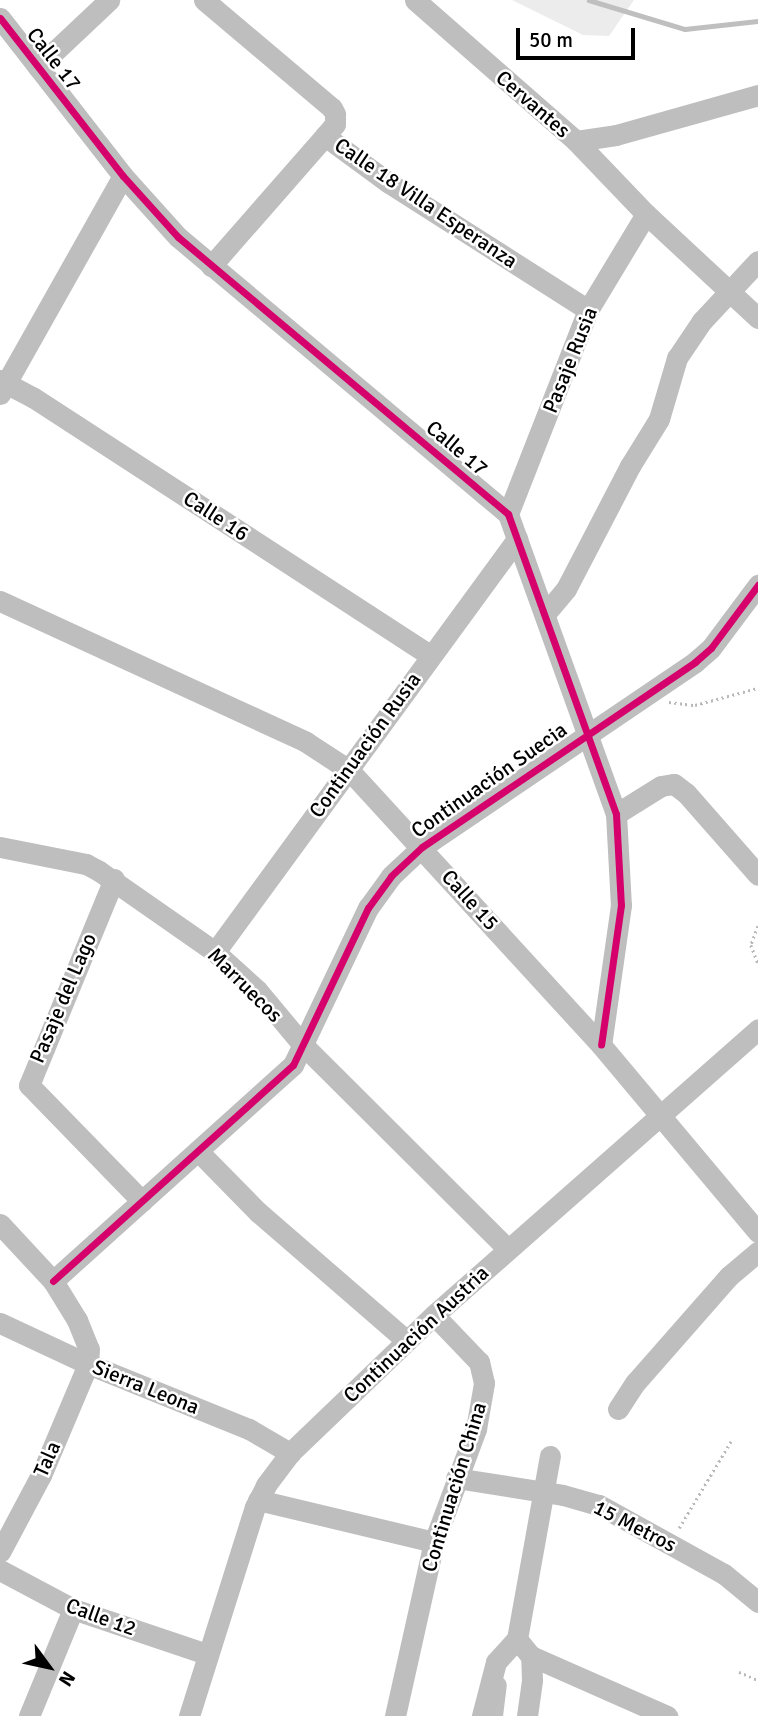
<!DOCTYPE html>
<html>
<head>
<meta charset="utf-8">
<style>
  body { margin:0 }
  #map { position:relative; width:758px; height:1716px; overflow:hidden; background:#fff; font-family:Signika,sans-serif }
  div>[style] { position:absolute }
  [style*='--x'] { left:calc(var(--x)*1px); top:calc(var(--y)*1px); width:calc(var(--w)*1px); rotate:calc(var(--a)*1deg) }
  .green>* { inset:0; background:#ececec }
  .stream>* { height:4.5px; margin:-2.25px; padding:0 2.25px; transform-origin:2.25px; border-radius:2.25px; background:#bfbfbf }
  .canal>* { height:18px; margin:-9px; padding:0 9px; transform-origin:9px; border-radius:9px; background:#bfbfbf }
  .path>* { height:2.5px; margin-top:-1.25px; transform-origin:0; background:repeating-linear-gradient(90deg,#b9b9b9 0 2px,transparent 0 5.5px) }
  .minor>* { height:21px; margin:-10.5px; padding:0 10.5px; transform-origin:10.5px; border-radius:10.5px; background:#bebebe }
  .cycleway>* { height:7px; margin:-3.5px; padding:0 3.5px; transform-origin:3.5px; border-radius:3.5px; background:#d6006c }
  span { translate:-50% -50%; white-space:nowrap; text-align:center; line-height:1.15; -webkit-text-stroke:5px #fff; paint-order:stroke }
  .street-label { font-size:21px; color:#000 }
  .north { position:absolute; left:14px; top:1632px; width:70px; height:70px; -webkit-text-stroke:5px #fff; paint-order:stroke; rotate:123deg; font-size:19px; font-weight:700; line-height:28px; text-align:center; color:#000 }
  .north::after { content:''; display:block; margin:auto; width:24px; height:32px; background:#000; clip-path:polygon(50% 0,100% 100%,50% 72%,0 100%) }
  .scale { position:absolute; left:516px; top:28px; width:119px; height:32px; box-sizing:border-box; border:4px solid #000; border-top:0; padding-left:9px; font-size:21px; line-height:24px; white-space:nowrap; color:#000; -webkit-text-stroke:5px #fff; paint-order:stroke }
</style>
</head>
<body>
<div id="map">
  <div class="green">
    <i style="clip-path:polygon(512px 0,634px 0,609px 36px,583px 35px)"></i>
  </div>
  <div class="stream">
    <i style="--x:589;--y:0;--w:100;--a:16.8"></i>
    <i style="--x:685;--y:29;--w:73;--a:-6.3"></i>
  </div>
  <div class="canal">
    <i style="--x:494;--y:1716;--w:31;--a:-83"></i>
  </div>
  <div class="path">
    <i style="--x:669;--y:702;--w:26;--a:7"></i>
    <i style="--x:695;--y:705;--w:65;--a:-15.1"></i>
    <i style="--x:758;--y:926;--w:20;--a:110"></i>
    <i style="--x:751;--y:945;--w:19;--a:69"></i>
    <i style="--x:679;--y:1528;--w:101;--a:-59.1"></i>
    <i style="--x:739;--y:1672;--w:21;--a:23"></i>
  </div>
  <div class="minor">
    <i style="--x:204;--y:0;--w:167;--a:40.2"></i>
    <i style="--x:332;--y:108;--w:7;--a:63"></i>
    <i style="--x:335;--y:114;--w:10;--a:90"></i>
    <i style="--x:335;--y:124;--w:16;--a:130"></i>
    <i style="--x:325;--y:136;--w:79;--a:36.3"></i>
    <i style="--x:389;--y:183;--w:236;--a:32.5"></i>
    <i style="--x:415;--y:0;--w:214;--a:41.2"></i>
    <i style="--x:576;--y:141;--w:101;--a:46.2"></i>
    <i style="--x:646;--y:214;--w:153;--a:42.9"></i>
    <i style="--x:0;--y:18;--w:200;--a:52.1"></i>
    <i style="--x:123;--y:176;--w:82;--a:48"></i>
    <i style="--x:178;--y:237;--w:431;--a:40"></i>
    <i style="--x:508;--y:514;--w:319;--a:70.2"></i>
    <i style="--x:616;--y:814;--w:91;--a:86.9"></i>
    <i style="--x:621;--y:905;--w:141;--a:98.1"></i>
    <i style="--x:38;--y:67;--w:98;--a:-43.3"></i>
    <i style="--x:576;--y:141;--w:40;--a:-8.5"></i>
    <i style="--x:616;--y:135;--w:148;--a:-15.7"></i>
    <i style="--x:211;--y:266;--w:173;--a:-48.8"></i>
    <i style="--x:0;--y:380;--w:38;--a:28"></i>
    <i style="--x:34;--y:398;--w:472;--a:33"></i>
    <i style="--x:0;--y:394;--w:250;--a:-60.6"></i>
    <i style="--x:508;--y:514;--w:219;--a:-68.6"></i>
    <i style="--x:588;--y:310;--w:112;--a:-58.9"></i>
    <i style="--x:0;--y:601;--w:337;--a:24.7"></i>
    <i style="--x:306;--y:742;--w:51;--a:33.1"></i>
    <i style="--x:349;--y:770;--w:373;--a:47.5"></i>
    <i style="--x:601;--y:1045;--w:244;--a:50"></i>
    <i style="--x:545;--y:614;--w:33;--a:-50"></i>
    <i style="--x:566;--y:589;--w:139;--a:-62.5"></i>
    <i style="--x:630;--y:466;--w:55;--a:-58.3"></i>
    <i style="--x:659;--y:419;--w:64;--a:-73.6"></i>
    <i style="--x:677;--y:358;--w:45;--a:-56"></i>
    <i style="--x:702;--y:321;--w:82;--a:-47"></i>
    <i style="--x:616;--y:814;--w:53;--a:-31.9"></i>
    <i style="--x:661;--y:786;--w:13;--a:-9"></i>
    <i style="--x:674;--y:784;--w:15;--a:37"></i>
    <i style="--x:686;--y:793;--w:109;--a:48.7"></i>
    <i style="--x:0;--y:847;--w:88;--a:11.2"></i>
    <i style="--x:86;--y:864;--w:15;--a:28"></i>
    <i style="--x:99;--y:871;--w:141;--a:34.9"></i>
    <i style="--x:215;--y:952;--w:57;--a:42.1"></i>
    <i style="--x:257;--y:990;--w:70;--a:50.2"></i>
    <i style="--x:302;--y:1044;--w:291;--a:44.9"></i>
    <i style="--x:114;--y:879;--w:223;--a:112.4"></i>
    <i style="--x:29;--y:1085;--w:162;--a:45.8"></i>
    <i style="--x:215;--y:952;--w:512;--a:-53.82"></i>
    <i style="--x:198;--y:1151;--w:86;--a:45.5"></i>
    <i style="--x:258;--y:1212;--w:197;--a:40.9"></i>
    <i style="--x:0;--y:1224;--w:78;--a:47.1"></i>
    <i style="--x:53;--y:1281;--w:46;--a:58.4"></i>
    <i style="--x:77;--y:1320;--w:31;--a:68"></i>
    <i style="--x:89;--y:1349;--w:15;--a:94"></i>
    <i style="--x:88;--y:1364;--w:121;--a:112.9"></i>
    <i style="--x:41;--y:1475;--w:87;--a:118"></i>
    <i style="--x:53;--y:1281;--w:323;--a:-42"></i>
    <i style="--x:293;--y:1065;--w:174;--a:-64.5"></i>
    <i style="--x:368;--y:908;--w:39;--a:-54"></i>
    <i style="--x:391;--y:876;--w:42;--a:-43.1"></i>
    <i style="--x:422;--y:847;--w:330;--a:-34.1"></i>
    <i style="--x:695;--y:662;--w:21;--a:-41"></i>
    <i style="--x:711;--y:648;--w:79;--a:-53.3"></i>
    <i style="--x:0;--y:1323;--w:97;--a:25"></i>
    <i style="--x:88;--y:1364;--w:174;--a:22"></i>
    <i style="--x:249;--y:1429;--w:48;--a:30.3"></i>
    <i style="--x:618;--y:1409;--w:31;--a:-57"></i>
    <i style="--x:635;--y:1383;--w:142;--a:-48.7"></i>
    <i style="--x:729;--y:1276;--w:38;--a:-40"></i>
    <i style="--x:456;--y:1478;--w:108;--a:9"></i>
    <i style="--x:563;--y:1495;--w:37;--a:16"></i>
    <i style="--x:599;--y:1505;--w:143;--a:28.9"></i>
    <i style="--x:724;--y:1574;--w:44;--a:39.5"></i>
    <i style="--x:258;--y:1500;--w:181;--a:13.4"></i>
    <i style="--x:0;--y:1570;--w:83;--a:28.1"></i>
    <i style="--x:73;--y:1609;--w:141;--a:18.6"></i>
    <i style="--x:517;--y:1639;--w:186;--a:-79.8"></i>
    <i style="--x:517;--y:1639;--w:22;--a:51"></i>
    <i style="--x:531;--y:1656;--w:149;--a:23.8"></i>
    <i style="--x:29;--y:1716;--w:116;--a:-67.6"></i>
    <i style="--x:189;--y:1716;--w:219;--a:-72.5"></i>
    <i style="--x:255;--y:1507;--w:25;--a:-63"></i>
    <i style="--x:266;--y:1485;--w:40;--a:-53"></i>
    <i style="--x:290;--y:1453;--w:199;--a:-43.8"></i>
    <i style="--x:434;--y:1315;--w:432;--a:-41.4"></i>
    <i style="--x:395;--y:1716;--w:178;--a:-77.4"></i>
    <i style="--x:434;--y:1542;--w:121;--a:-69.6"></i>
    <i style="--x:476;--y:1429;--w:47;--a:-80.1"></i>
    <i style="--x:484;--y:1383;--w:22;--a:-103"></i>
    <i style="--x:479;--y:1362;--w:65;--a:-133.8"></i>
    <i style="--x:482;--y:1716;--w:56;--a:-75.5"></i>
    <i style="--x:496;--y:1662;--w:31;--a:-48"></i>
    <i style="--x:527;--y:1716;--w:36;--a:-82"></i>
    <i style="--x:532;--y:1680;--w:24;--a:-92"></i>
  </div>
  <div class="cycleway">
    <i style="--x:0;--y:18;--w:200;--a:52.1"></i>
    <i style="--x:123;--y:176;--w:82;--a:48"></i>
    <i style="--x:178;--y:237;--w:431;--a:40"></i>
    <i style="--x:508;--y:514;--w:319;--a:70.2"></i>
    <i style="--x:616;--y:814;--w:91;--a:86.9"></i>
    <i style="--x:621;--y:905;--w:141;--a:98.1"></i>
    <i style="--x:53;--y:1281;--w:323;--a:-42"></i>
    <i style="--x:293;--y:1065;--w:174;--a:-64.5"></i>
    <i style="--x:368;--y:908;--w:39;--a:-54"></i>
    <i style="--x:391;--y:876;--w:42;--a:-43.1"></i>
    <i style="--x:422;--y:847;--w:330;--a:-34.1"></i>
    <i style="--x:695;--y:662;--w:21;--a:-41"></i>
    <i style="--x:711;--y:648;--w:79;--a:-53.3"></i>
  </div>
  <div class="street-label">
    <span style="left:54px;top:59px;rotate:52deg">Calle 17</span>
    <span style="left:533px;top:104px;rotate:41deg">Cervantes</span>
    <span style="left:426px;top:203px;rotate:34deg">Calle 18 Villa Esperanza</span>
    <span style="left:570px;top:360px;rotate:-68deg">Pasaje Rusia</span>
    <span style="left:457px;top:448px;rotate:40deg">Calle 17</span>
    <span style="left:216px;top:516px;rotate:33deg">Calle 16</span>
    <span style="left:365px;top:745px;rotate:-54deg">Continuación Rusia</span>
    <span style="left:489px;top:780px;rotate:-35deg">Continuación Suecia</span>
    <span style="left:470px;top:900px;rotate:48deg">Calle 15</span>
    <span style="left:245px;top:985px;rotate:45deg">Marruecos</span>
    <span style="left:63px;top:998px;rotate:-67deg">Pasaje del Lago</span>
    <span style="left:416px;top:1334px;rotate:-43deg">Continuación Austria</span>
    <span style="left:146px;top:1387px;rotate:22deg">Sierra Leona</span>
    <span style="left:47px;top:1459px;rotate:-66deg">Tala</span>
    <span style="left:454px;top:1487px;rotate:-73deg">Continuación China</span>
    <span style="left:635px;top:1526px;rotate:27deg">15 Metros</span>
    <span style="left:101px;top:1617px;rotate:20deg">Calle 12</span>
  </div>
  <div class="north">N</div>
  <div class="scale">50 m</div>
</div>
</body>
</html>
